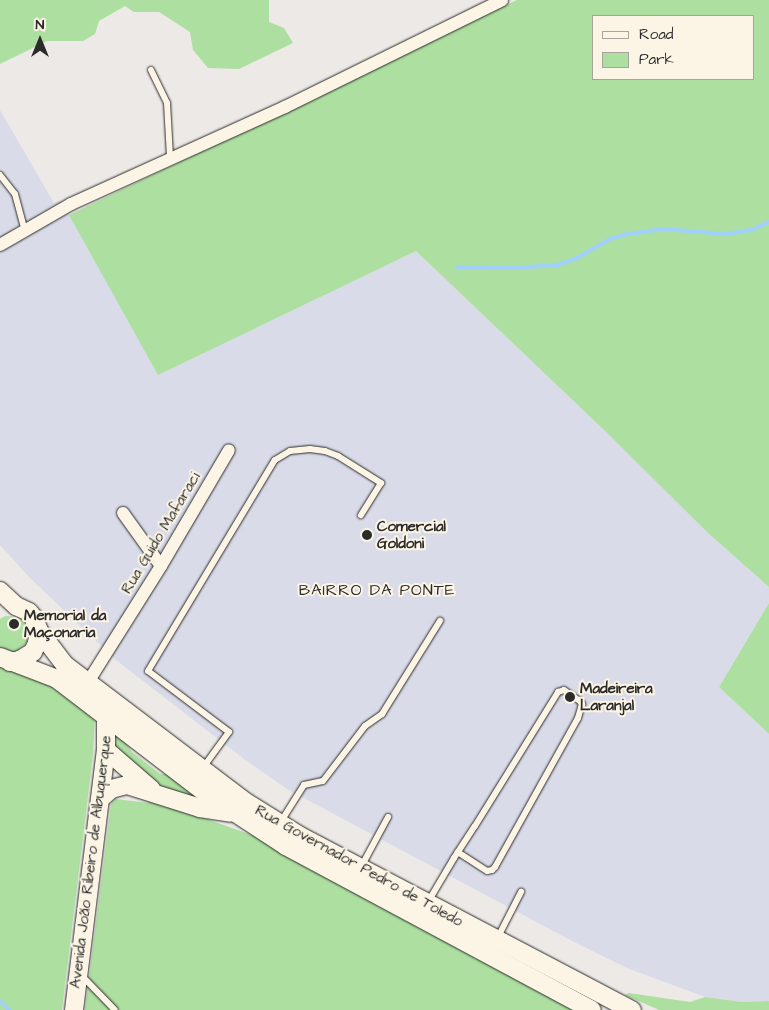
<!DOCTYPE html>
<html>
<head>
<meta charset="utf-8">
<style>
  body { margin:0 }
  #map { position:relative; width:769px; height:1010px; overflow:hidden; background:#ece9e6; font-family:"Architects Daughter",sans-serif }
  div>[style] { position:absolute }
  [style*='--x'] { left:calc(var(--x)*1px); top:calc(var(--y)*1px); width:calc(var(--w)*1px); rotate:calc(var(--a)*1deg) }
  .built>* { inset:0; background:#d9dbe8 }
  .green>* { inset:0; background:#addfa0 }
  .stream>* { height:4px; margin:-2px; padding:0 2px; transform-origin:2px; border-radius:2px; background:#a1d0fd }
  .roads { filter:drop-shadow(0 0 1px #2b2b2b) drop-shadow(0 0 1px #2b2b2b) }
  .lane>* { height:6px; margin:-3px; padding:0 3px; transform-origin:3px; border-radius:3px; background:#fcf5e5 }
  .street>* { height:12px; margin:-6px; padding:0 6px; transform-origin:6px; border-radius:6px; background:#fcf5e5 }
  .secondary>* { height:18px; margin:-9px; padding:0 9px; transform-origin:9px; border-radius:9px; background:#fcf5e5 }
  .dots>* { width:14px; height:14px; translate:-50% -50%; box-sizing:border-box; border:2px solid #fcf5e5; border-radius:50% }
  span { translate:-50% -50%; white-space:nowrap; text-align:center; line-height:1.15; -webkit-text-stroke:4px #fcf5e5; paint-order:stroke }
  .poi-label { font-size:15px; color:#2b2b2b; font-weight:700 }
  .left { translate:0 -50%; text-align:left }
  .street-label { font-size:15px; color:#2b2b2b }
  .neighbourhood-label { font-size:16px; color:#2b2b2b; letter-spacing:1px }
  .legend { position:absolute; left:592px; top:15px; width:162px; height:65px; box-sizing:border-box; background:#fcf5e5; border:1px solid #a8a49b; margin:0; padding:6px 9px; list-style:none; font-size:15px; color:#2b2b2b }
  .legend li { display:flex; align-items:center; gap:10px; height:25px }
  .legend b { width:25px; border:1px solid #a8a49b }
  .north { position:absolute; left:15px; top:15px; width:50px; height:50px; -webkit-text-stroke:4px #fcf5e5; paint-order:stroke; rotate:0deg; font-size:14px; font-weight:700; line-height:20px; text-align:center; color:#2b2b2b }
  .north::after { content:''; display:block; margin:auto; width:18px; height:22px; background:#2b2b2b; clip-path:polygon(50% 0,100% 100%,50% 72%,0 100%) }
</style>
</head>
<body>
<div id="map">
  <div class="built">
    <i style="clip-path:polygon(0 110px,54px 203px,61px 200px,158px 374px,416px 251px,605px 431px,708px 533px,769px 587px,769px 603px,719px 687px,769px 734px,769px 1001px,742px 1002px,705px 997px,627px 968px,572px 941px,287px 789px,244px 759px,116px 660px,29px 577px,0 545px)"></i>
  </div>
  <div class="green">
    <i style="clip-path:polygon(0 0,269px 0,269px 22px,284px 28px,293px 43px,239px 69px,208px 68px,193px 50px,190px 32px,159px 12px,134px 12px,125px 6px,99px 21px,95px 34px,83px 41px,47px 41px,0 64px)"></i>
    <i style="clip-path:polygon(evenodd,517px 0,769px 0,769px 587px,708px 533px,605px 431px,416px 251px,158px 375px,69px 215px,517px 0,593px 16px,753px 16px,753px 79px,593px 79px,593px 16px)"></i>
    <i style="clip-path:polygon(769px 603px,769px 734px,719px 687px)"></i>
    <i style="clip-path:polygon(5px 616px,19px 617px,29px 627px,28px 642px,17px 651px,8px 652px,0 648px,0 619px)"></i>
    <i style="clip-path:polygon(0 666px,44px 682px,66px 697px,73px 696px,95px 715px,93px 755px,62px 1010px,0 1010px)"></i>
    <i style="clip-path:polygon(113px 732px,124px 740px,132px 752px,160px 774px,167px 774px,203px 802px,162px 787px,119px 755px,115px 749px)"></i>
    <i style="clip-path:polygon(142px 796px,266px 840px,582px 1010px,85px 1010px,111px 804px,115px 799px,149px 803px)"></i>
    <i style="clip-path:polygon(629px 993px,690px 1002px,705px 997px,742px 1002px,769px 1001px,769px 1010px,659px 1010px,625px 995px)"></i>
  </div>
  <div class="stream">
    <i style="--x:457;--y:267;--w:55;--a:1"></i>
    <i style="--x:512;--y:268;--w:45;--a:-3.8"></i>
    <i style="--x:557;--y:265;--w:21;--a:-19"></i>
    <i style="--x:577;--y:258;--w:38;--a:-30"></i>
    <i style="--x:610;--y:239;--w:19;--a:-16"></i>
    <i style="--x:628;--y:234;--w:37;--a:-8"></i>
    <i style="--x:665;--y:229;--w:60;--a:4.8"></i>
    <i style="--x:725;--y:234;--w:26;--a:-9"></i>
    <i style="--x:751;--y:230;--w:20;--a:-24"></i>
    <i style="--x:0;--y:1001;--w:13;--a:45"></i>
  </div>
  <div class="roads">
    <div class="lane">
      <i style="--x:151;--y:70;--w:37;--a:64"></i>
      <i style="--x:167;--y:103;--w:54;--a:86.8"></i>
      <i style="--x:0;--y:175;--w:24;--a:52"></i>
      <i style="--x:15;--y:194;--w:38;--a:75"></i>
      <i style="--x:202;--y:769;--w:46;--a:-53.9"></i>
      <i style="--x:229;--y:732;--w:101;--a:-143"></i>
      <i style="--x:148;--y:671;--w:246;--a:-59"></i>
      <i style="--x:275;--y:460;--w:17;--a:-31"></i>
      <i style="--x:290;--y:451;--w:20;--a:-6"></i>
      <i style="--x:310;--y:449;--w:15;--a:8"></i>
      <i style="--x:325;--y:451;--w:14;--a:21"></i>
      <i style="--x:338;--y:456;--w:51;--a:32.1"></i>
      <i style="--x:381;--y:483;--w:38;--a:122"></i>
      <i style="--x:280;--y:823;--w:45;--a:-57.7"></i>
      <i style="--x:304;--y:785;--w:19;--a:-12"></i>
      <i style="--x:323;--y:781;--w:69;--a:-52.6"></i>
      <i style="--x:365;--y:726;--w:21;--a:-35"></i>
      <i style="--x:382;--y:714;--w:110;--a:-58.1"></i>
      <i style="--x:361;--y:867;--w:57;--a:-61.6"></i>
      <i style="--x:428;--y:902;--w:51;--a:-59.4"></i>
      <i style="--x:454;--y:858;--w:38;--a:-57"></i>
      <i style="--x:475;--y:826;--w:158;--a:-58.2"></i>
      <i style="--x:558;--y:692;--w:6;--a:-18"></i>
      <i style="--x:564;--y:690;--w:19;--a:35"></i>
      <i style="--x:580;--y:701;--w:4;--a:56"></i>
      <i style="--x:582;--y:704;--w:15;--a:106"></i>
      <i style="--x:578;--y:718;--w:171;--a:119.1"></i>
      <i style="--x:495;--y:867;--w:4;--a:135"></i>
      <i style="--x:492;--y:870;--w:5;--a:169"></i>
      <i style="--x:487;--y:871;--w:35;--a:-147"></i>
      <i style="--x:498;--y:937;--w:51;--a:-62.9"></i>
      <i style="--x:82;--y:976;--w:47;--a:45.9"></i>
    </div>
    <div class="street">
      <i style="--x:0;--y:245;--w:82;--a:-30"></i>
      <i style="--x:71;--y:204;--w:235;--a:-24.4"></i>
      <i style="--x:285;--y:107;--w:242;--a:-26.2"></i>
      <i style="--x:123;--y:513;--w:65;--a:54.4"></i>
      <i style="--x:88;--y:682;--w:137;--a:-57.8"></i>
      <i style="--x:161;--y:566;--w:134;--a:-59.6"></i>
    </div>
    <div class="secondary">
      <i style="--x:0;--y:591;--w:22;--a:43"></i>
      <i style="--x:16;--y:606;--w:14;--a:25"></i>
      <i style="--x:29;--y:612;--w:8;--a:50"></i>
      <i style="--x:34;--y:618;--w:14;--a:69"></i>
      <i style="--x:39;--y:631;--w:43;--a:52.6"></i>
      <i style="--x:65;--y:665;--w:225;--a:37.2"></i>
      <i style="--x:244;--y:801;--w:66;--a:32"></i>
      <i style="--x:300;--y:836;--w:375;--a:27.7"></i>
      <i style="--x:0;--y:657;--w:61;--a:21.1"></i>
      <i style="--x:57;--y:679;--w:194;--a:37.5"></i>
      <i style="--x:211;--y:797;--w:90;--a:33.2"></i>
      <i style="--x:286;--y:846;--w:347;--a:28.2"></i>
      <i style="--x:10;--y:662;--w:10;--a:-11"></i>
      <i style="--x:20;--y:660;--w:15;--a:-32"></i>
      <i style="--x:33;--y:652;--w:10;--a:-66"></i>
      <i style="--x:37;--y:643;--w:12;--a:-81"></i>
      <i style="--x:106;--y:750;--w:60;--a:40.9"></i>
      <i style="--x:100;--y:799;--w:15;--a:-42"></i>
      <i style="--x:111;--y:789;--w:16;--a:-14"></i>
      <i style="--x:127;--y:785;--w:77;--a:17.5"></i>
      <i style="--x:200;--y:808;--w:30;--a:9"></i>
      <i style="--x:74;--y:1010;--w:262;--a:-83"></i>
      <i style="--x:106;--y:750;--w:35;--a:-90"></i>
    </div>
  </div>
  <div class="dots">
    <i style="left:367px;top:535px;background:#2b2b2b"></i>
    <i style="left:14px;top:624px;background:#2b2b2b"></i>
    <i style="left:570px;top:697px;background:#2b2b2b"></i>
  </div>
  <div class="poi-label">
    <span class="left" style="left:377px;top:535px">Comercial<br>Goldoni</span>
    <span class="left" style="left:24px;top:624px">Memorial da<br>Maçonaria</span>
    <span class="left" style="left:580px;top:697px">Madeireira<br>Laranjal</span>
  </div>
  <div class="street-label">
    <span style="left:161px;top:533px;rotate:-59deg">Rua Guido Mafaraci</span>
    <span style="left:91px;top:862px;rotate:-83deg">Avenida João Ribeiro de Albuquerque</span>
    <span style="left:359px;top:866px;rotate:29deg">Rua Governador Pedro de Toledo</span>
  </div>
  <div class="neighbourhood-label">
    <span style="left:377px;top:590px">BAIRRO DA PONTE</span>
  </div>
  <ul class="legend">
  <li><b style="height:6px;background:#fcf5e5"></b>Road</li>
  <li><b style="height:14px;background:#addfa0"></b>Park</li>
  </ul>
  <div class="north">N</div>
</div>
</body>
</html>
